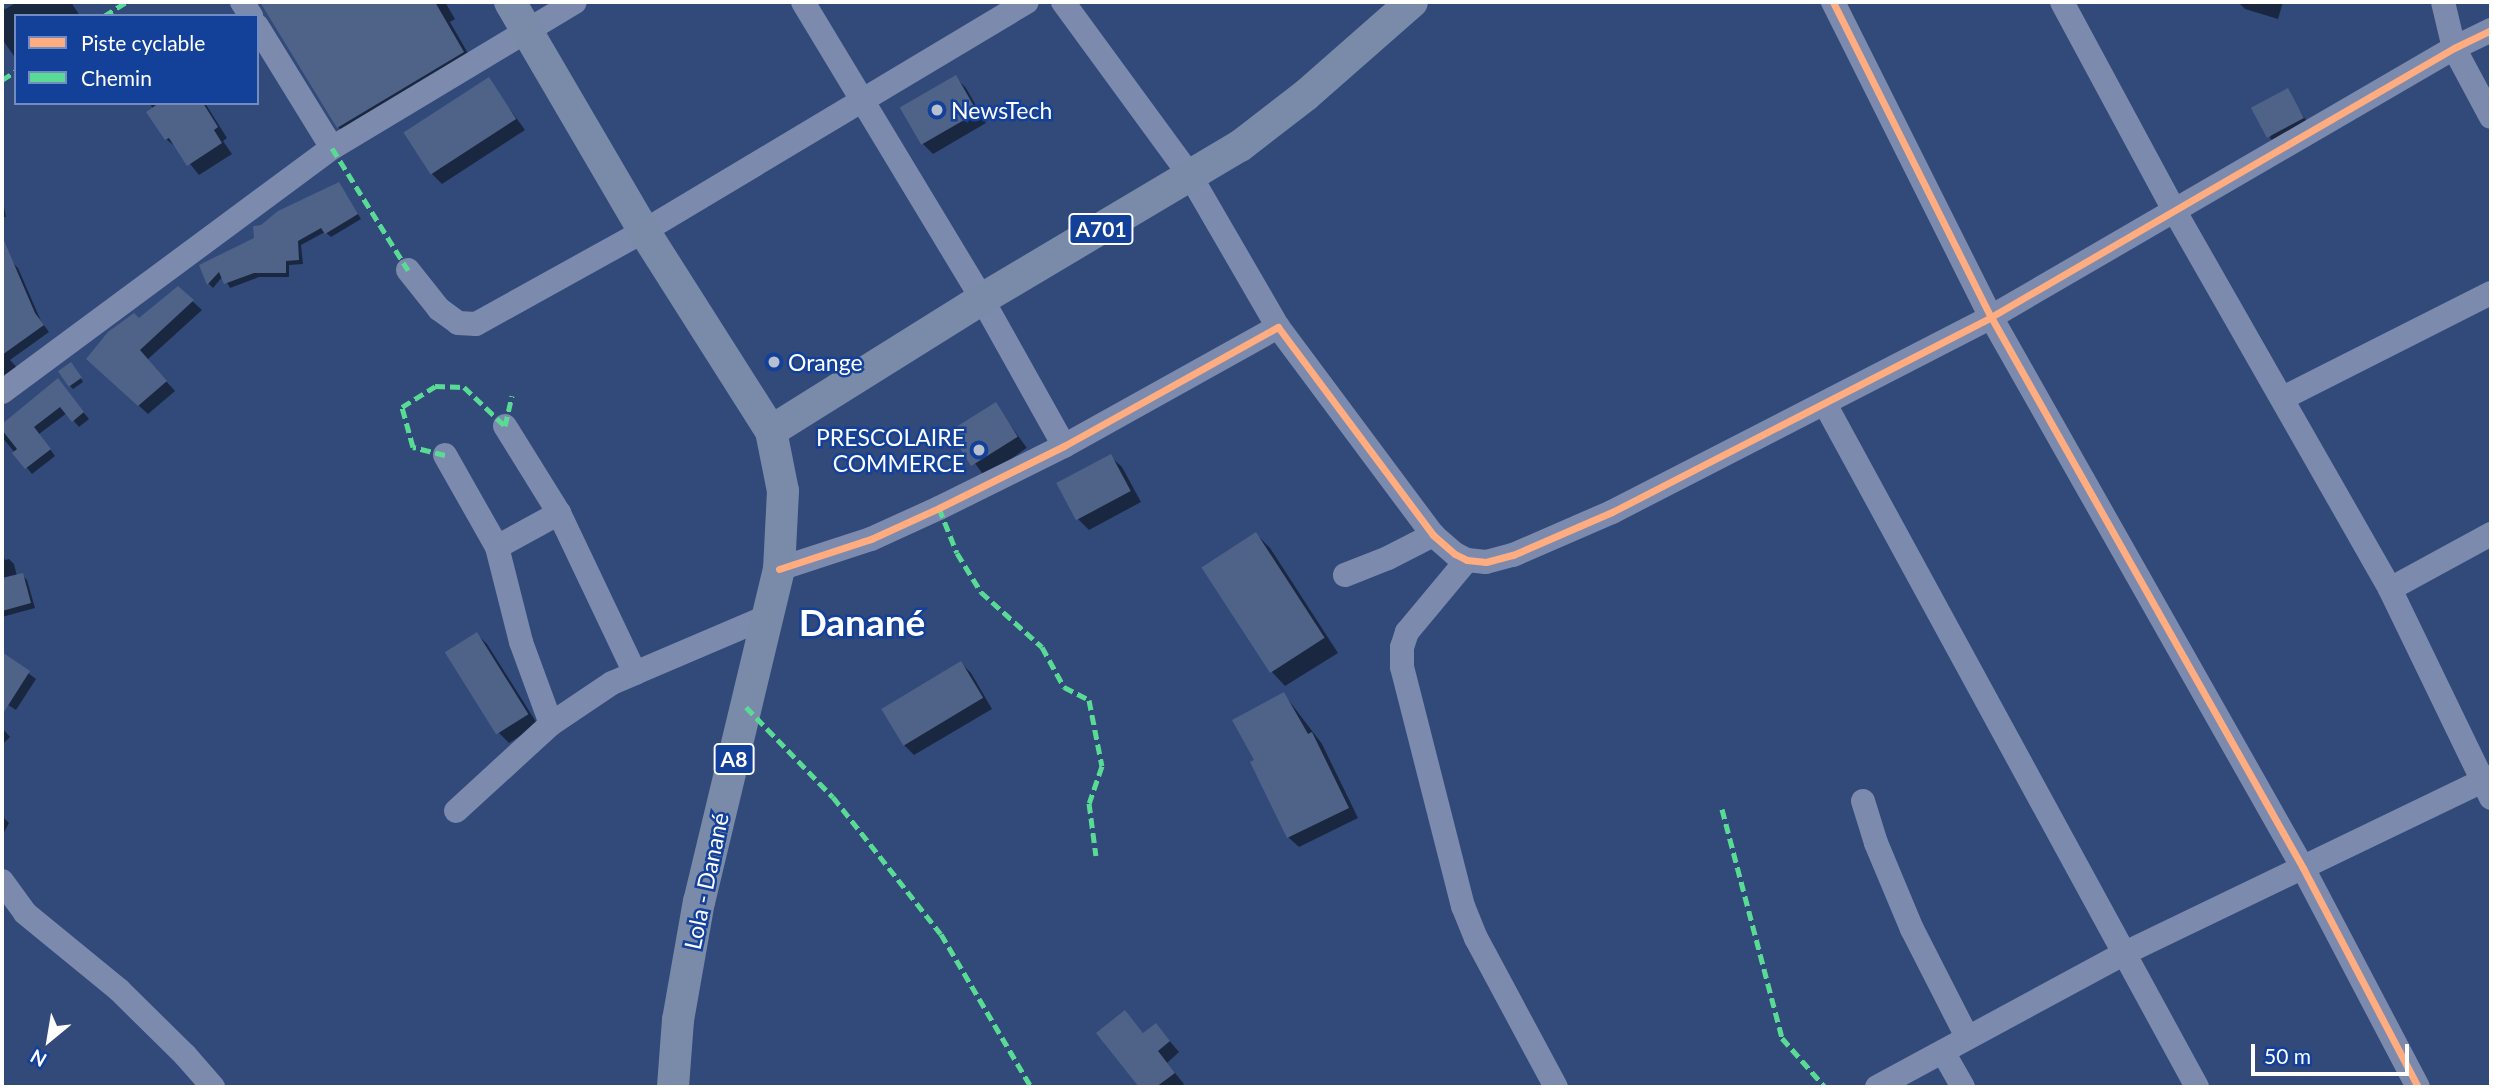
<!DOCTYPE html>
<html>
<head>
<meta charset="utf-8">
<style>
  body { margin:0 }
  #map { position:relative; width:2493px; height:1089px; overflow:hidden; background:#324a7a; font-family:Lato,sans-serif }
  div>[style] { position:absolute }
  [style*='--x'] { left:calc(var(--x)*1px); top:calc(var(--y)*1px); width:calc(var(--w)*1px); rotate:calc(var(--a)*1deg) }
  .shadow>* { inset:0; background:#0007; transform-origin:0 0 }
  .building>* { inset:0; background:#4f6389; transform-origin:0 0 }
  .minor>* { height:24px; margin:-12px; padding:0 12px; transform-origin:12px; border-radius:12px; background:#7c8bad }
  .major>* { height:32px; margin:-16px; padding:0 16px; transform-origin:16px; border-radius:16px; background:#7a8baa }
  .quiet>* { height:5px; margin-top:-2.5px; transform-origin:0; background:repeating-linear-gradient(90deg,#5adb95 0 10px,transparent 0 15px) }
  .cycleway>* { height:7px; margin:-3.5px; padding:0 3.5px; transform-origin:3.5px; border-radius:3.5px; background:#ffac80 }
  .dots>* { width:19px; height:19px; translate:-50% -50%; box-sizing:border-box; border:4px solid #134099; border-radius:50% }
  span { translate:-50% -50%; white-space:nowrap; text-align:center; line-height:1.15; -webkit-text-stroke:5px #134099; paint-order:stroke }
  .shield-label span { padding:2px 5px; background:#134099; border:2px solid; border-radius:5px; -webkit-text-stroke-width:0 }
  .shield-label { font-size:21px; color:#fff; font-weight:700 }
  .poi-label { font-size:23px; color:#fff }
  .left { translate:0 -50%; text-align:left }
  .right { translate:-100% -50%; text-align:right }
  .street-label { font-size:23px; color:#fff }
  .town-label { font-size:37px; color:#fff; font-weight:700 }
  .frame { position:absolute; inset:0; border:4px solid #fff; pointer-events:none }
  .legend { position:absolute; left:14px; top:14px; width:245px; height:91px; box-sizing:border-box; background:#134099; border:2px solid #718cc2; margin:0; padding:9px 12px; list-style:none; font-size:21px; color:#fff }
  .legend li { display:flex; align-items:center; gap:14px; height:35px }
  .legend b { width:35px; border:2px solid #718cc2 }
  .north { position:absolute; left:14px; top:1005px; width:70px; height:70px; -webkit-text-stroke:5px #134099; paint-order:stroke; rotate:210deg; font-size:19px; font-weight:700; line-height:28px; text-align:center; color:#fff }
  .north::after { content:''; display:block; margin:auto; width:24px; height:32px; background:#fff; clip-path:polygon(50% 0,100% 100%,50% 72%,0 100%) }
  .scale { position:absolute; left:2251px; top:1044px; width:158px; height:32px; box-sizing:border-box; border:4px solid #fff; border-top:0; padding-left:9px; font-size:21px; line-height:24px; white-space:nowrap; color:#fff; -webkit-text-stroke:5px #134099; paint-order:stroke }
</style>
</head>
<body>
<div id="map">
  <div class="shadow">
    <i style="clip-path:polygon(17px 2px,71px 2px,80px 16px,16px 16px,16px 59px,2px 39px,2px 11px)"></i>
    <i style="clip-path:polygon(261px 2px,445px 2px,455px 19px,450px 22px,473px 62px,349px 137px,338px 127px)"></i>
    <i style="clip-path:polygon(2238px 2px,2283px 2px,2278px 19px,2245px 9px)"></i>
    <i style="clip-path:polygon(956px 78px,966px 88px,986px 123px,933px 154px,922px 143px)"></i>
    <i style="clip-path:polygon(488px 79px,525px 130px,442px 184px,432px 174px)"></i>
    <i style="clip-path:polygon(2287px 90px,2309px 125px,2276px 144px,2270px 138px)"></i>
    <i style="clip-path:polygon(150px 103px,205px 103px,227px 138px,223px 141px,232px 154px,199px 175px,178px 149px,166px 139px)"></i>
    <i style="clip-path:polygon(339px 184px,361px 219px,331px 237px,325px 232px,301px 245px,303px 264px,289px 265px,289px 277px,259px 277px,230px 288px,223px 276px,213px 288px,209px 284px,201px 266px,256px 239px,261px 226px)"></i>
    <i style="clip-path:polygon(2px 196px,6px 217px,2px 217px)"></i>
    <i style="clip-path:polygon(12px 262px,18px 268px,41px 321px,49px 332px,10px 360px,20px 371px,2px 387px,2px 334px,11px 325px,2px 303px,2px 266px)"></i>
    <i style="clip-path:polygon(178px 288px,202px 310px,147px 360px,175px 391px,148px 414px,97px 368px,140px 320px)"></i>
    <i style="clip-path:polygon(74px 367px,83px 382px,73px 389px,70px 386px)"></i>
    <i style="clip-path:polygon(57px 380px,89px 419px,79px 427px,67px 413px,39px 434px,55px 456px,32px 474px,2px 437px,5px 431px,2px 426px)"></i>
    <i style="left:995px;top:404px;width:54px;height:51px;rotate:54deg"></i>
    <i style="clip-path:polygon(1111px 457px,1122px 467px,1141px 502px,1089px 530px,1078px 519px)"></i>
    <i style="clip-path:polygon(1256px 534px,1270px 548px,1338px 653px,1285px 686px,1271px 671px)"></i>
    <i style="clip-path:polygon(2px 552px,5px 560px,9px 559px,14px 564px,17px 576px,22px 575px,27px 580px,35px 608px,2px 617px)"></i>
    <i style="clip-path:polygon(477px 634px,487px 644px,538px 725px,509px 743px,498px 732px)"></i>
    <i style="clip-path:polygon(2px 654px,36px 679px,16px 710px,2px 701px)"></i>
    <i style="clip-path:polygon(961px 663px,971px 673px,992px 709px,914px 755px,903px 744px)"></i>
    <i style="clip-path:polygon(1284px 694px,1322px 744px,1358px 818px,1299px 847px,1288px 837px,1257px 761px)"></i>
    <i style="clip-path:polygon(2px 728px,10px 737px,2px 745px)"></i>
    <i style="clip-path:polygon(2px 816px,9px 823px,2px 836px)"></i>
    <i style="clip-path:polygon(1125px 1012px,1144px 1034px,1156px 1025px,1179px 1052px,1167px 1063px,1184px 1084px,1180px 1087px,1141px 1087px,1098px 1033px)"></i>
  </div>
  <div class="building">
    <i style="clip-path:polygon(260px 2px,435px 2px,464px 52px,337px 128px)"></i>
    <i style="left:956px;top:75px;width:43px;height:65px;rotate:60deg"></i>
    <i style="left:489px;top:77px;width:50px;height:102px;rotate:57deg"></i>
    <i style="left:2288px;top:88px;width:34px;height:42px;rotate:62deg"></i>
    <i style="clip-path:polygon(159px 103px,203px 103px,218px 127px,214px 130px,222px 143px,187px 166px,169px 138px,165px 140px,146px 112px)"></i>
    <i style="clip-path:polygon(339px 182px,358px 214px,325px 234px,321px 228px,298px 241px,299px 260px,286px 261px,286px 273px,254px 273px,224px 284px,219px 272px,207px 285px,199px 265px,254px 238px,253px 226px,261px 225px,278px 211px)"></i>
    <i style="clip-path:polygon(2px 236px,35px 313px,44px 325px,2px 355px)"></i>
    <i style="clip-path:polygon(178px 286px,194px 300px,140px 350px,167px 381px,138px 406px,86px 359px,108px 332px,134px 313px,139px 318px)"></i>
    <i style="left:71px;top:362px;width:19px;height:16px;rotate:55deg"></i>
    <i style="clip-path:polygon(58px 378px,84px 412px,72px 422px,60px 407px,34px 427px,51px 449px,25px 469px,12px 453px,17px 449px,2px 430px,2px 424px)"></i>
    <i style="left:996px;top:402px;width:41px;height:55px;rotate:58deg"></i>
    <i style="left:1111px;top:454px;width:42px;height:62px;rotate:62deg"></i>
    <i style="left:1256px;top:532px;width:126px;height:65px;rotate:57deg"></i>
    <i style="clip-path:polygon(23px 573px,31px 603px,2px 611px,2px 578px)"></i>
    <i style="left:477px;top:632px;width:97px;height:38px;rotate:58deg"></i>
    <i style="clip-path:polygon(2px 652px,30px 671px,2px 715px)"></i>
    <i style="left:961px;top:661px;width:43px;height:93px;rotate:59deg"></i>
    <i style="clip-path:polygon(1284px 692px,1308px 734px,1312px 732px,1349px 808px,1287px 838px,1250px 762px,1254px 760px,1232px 720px)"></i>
    <i style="clip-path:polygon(1125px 1010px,1143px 1033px,1156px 1023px,1170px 1041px,1158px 1051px,1175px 1073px,1156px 1087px,1139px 1087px,1096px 1033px)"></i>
  </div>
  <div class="minor">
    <i style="--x:242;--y:2;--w:17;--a:57"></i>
    <i style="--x:803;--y:2;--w:347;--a:58.9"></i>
    <i style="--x:982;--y:299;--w:168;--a:60.8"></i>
    <i style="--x:1063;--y:2;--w:217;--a:53.8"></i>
    <i style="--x:1191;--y:177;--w:173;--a:59.9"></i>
    <i style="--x:1833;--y:2;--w:352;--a:63.4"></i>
    <i style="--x:1991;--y:317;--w:633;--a:60.48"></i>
    <i style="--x:2303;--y:868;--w:247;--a:62.3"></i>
    <i style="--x:2062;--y:2;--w:236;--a:61.7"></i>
    <i style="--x:2174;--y:210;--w:436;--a:60.3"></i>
    <i style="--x:2390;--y:589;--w:232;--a:64.2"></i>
    <i style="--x:2443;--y:2;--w:47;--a:76.6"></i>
    <i style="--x:2454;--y:48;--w:78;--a:61.8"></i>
    <i style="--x:257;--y:26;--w:143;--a:58.4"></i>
    <i style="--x:408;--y:270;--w:50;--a:51.5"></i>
    <i style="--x:439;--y:309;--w:24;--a:36"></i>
    <i style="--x:458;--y:323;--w:18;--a:3"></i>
    <i style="--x:476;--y:324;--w:192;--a:-29"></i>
    <i style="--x:644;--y:231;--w:446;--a:-30.9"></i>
    <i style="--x:2;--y:392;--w:410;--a:-36.5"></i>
    <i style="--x:332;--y:148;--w:283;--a:-31"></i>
    <i style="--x:2283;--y:398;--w:233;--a:-26.8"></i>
    <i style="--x:1825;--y:404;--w:778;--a:61.42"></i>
    <i style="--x:505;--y:426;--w:102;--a:58.2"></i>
    <i style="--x:559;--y:513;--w:177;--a:64.6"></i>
    <i style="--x:635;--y:673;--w:142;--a:-23.1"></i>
    <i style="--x:445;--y:455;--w:106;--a:60.5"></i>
    <i style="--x:497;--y:547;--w:71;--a:-28.7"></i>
    <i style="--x:497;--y:547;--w:98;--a:75.8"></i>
    <i style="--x:521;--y:642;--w:87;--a:69.9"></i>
    <i style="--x:1467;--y:560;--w:94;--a:129.8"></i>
    <i style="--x:1407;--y:632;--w:16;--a:108"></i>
    <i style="--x:1402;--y:647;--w:20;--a:90"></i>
    <i style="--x:1402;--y:667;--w:247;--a:75.7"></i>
    <i style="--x:1463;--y:906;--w:35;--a:68"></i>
    <i style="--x:1476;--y:938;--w:169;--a:61.8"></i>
    <i style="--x:779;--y:569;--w:97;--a:-18.1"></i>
    <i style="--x:871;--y:539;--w:75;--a:-24.5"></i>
    <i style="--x:939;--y:508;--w:140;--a:-26.4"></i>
    <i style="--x:1064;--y:446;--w:245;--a:-29.1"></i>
    <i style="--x:1278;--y:327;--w:259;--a:53.3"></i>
    <i style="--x:1433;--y:535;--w:29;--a:41"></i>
    <i style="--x:1455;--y:554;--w:13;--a:27"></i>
    <i style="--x:1467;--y:560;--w:19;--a:6"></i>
    <i style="--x:1486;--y:562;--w:28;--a:-15"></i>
    <i style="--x:1513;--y:555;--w:108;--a:-23.5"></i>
    <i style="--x:1612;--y:512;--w:426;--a:-27.2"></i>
    <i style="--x:1991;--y:317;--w:535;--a:-30.16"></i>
    <i style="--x:2454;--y:48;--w:41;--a:-25.9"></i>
    <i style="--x:1345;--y:575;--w:46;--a:-21.6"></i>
    <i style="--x:1388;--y:558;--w:51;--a:-27.1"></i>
    <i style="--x:2390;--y:589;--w:115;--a:-28.6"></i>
    <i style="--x:1863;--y:801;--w:44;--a:72.8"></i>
    <i style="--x:1876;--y:843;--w:93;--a:67.3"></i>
    <i style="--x:1912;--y:929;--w:121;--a:63"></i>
    <i style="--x:456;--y:811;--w:129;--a:-42.5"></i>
    <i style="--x:551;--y:724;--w:73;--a:-33.9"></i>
    <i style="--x:612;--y:683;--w:25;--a:-23"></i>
    <i style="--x:2;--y:881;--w:39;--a:54"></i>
    <i style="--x:25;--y:913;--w:122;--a:39.3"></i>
    <i style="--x:119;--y:990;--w:93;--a:44.6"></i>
    <i style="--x:185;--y:1055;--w:43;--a:48.8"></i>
    <i style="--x:1943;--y:1052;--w:40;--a:60.3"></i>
    <i style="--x:1877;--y:1087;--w:282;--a:-28.4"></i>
    <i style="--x:2125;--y:953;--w:406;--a:-25.7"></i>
  </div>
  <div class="major">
    <i style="--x:510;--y:2;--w:265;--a:59.7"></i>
    <i style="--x:644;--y:231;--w:237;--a:57.6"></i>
    <i style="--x:771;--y:431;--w:61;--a:78.7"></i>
    <i style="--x:783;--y:491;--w:78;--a:92.9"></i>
    <i style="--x:779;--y:569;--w:342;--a:103.5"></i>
    <i style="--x:699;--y:901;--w:121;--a:100"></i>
    <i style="--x:678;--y:1020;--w:67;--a:94.3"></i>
    <i style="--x:771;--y:431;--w:249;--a:-32"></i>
    <i style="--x:982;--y:299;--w:300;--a:-30.7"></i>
    <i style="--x:1240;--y:146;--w:83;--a:-37.7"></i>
    <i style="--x:1306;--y:95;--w:141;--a:-41.3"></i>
  </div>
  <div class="quiet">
    <i style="--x:104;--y:16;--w:26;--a:-32"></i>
    <i style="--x:2;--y:80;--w:17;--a:-33"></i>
    <i style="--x:332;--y:148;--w:144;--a:58.1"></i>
    <i style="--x:505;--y:426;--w:31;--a:-77"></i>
    <i style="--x:445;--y:455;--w:33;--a:-166"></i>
    <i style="--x:413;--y:447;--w:41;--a:-105.4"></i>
    <i style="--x:402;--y:407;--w:39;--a:-32"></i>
    <i style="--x:435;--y:386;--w:29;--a:2"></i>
    <i style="--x:464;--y:387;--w:57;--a:43.6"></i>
    <i style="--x:939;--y:508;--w:48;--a:68.2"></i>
    <i style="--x:957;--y:553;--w:46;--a:58.4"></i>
    <i style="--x:981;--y:592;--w:82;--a:42"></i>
    <i style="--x:1042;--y:647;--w:46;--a:61.2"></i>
    <i style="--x:1064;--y:687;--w:28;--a:27"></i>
    <i style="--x:1089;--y:700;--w:67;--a:78.9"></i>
    <i style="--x:1102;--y:766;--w:39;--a:109"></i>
    <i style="--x:1089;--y:803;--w:53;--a:82.5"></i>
    <i style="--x:746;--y:707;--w:125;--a:46"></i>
    <i style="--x:833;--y:797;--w:174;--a:51.8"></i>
    <i style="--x:941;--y:934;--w:178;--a:59.5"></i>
    <i style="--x:1722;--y:809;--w:237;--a:75.3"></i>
    <i style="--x:1782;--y:1038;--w:65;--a:48.7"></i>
  </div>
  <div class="cycleway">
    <i style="--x:1833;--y:2;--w:352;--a:63.4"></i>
    <i style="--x:1991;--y:317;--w:633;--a:60.48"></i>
    <i style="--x:2303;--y:868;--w:247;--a:62.3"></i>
    <i style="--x:779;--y:569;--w:97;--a:-18.1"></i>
    <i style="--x:871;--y:539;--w:75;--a:-24.5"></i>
    <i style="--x:939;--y:508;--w:140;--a:-26.4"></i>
    <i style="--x:1064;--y:446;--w:245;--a:-29.1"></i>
    <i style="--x:1278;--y:327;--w:259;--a:53.3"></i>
    <i style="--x:1433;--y:535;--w:29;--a:41"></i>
    <i style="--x:1455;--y:554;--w:13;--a:27"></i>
    <i style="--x:1467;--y:560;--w:19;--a:6"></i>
    <i style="--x:1486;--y:562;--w:28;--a:-15"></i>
    <i style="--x:1513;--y:555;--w:108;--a:-23.5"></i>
    <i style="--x:1612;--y:512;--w:426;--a:-27.2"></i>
    <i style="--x:1991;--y:317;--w:535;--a:-30.16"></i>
    <i style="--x:2454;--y:48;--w:41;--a:-25.9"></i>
  </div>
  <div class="dots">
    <i style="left:937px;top:110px;background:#b7c0d0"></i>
    <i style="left:774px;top:362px;background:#b7c0d0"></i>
    <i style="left:979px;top:450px;background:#b7c0d0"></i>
  </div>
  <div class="shield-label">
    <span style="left:1101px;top:229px">A701</span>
    <span style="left:734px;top:759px">A8</span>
  </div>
  <div class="poi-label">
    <span class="left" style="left:951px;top:110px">NewsTech</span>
    <span class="left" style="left:788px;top:362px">Orange</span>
    <span class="right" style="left:965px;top:450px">PRESCOLAIRE<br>COMMERCE</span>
  </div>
  <div class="street-label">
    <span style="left:706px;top:881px;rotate:-78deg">Lola - Danané</span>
  </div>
  <div class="town-label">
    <span style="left:862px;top:622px">Danané</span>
  </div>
  <div class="frame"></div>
  <ul class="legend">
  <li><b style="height:9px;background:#ffac80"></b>Piste cyclable</li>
  <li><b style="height:9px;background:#5adb95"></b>Chemin</li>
  </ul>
  <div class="north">N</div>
  <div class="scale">50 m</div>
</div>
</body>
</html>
